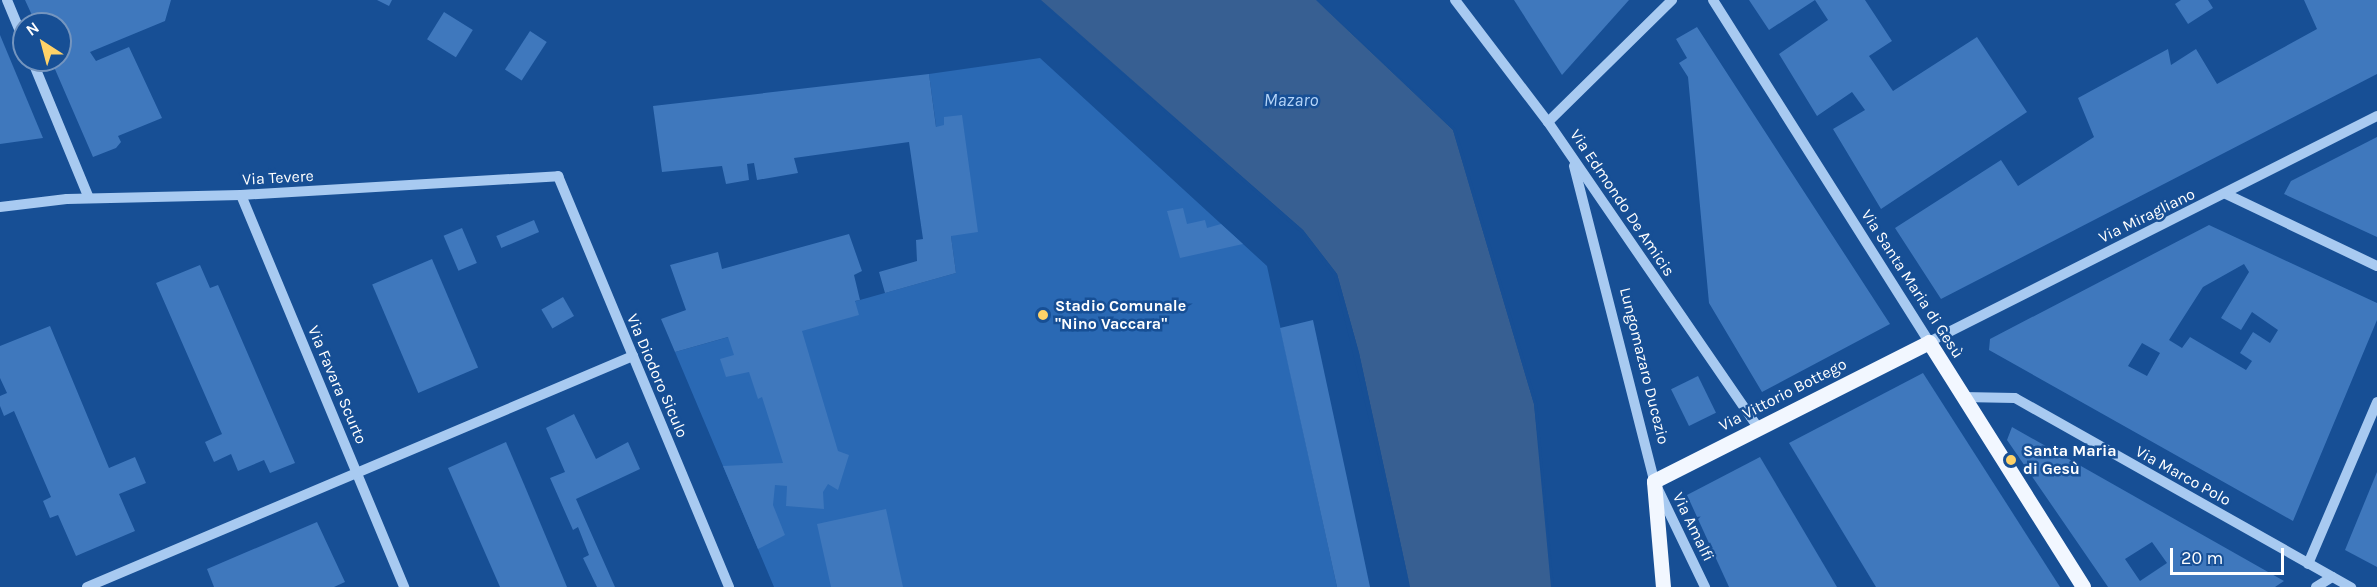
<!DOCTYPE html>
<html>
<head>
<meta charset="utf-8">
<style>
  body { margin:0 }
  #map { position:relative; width:2377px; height:587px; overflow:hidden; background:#174f95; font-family:Karla,sans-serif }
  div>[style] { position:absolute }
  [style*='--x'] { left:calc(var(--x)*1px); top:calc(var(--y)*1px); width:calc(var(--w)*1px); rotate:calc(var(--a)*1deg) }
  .green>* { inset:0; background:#2a69b4 }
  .water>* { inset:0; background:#375f92 }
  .pier>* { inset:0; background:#174f95 }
  .building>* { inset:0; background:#3f78bd; transform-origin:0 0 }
  .minor>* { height:10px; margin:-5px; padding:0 5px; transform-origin:5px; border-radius:5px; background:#a8caf1 }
  .major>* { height:15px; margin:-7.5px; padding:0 7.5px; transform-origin:7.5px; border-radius:7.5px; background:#f2f7ff }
  .dots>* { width:16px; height:16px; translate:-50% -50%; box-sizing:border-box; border:3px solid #174f95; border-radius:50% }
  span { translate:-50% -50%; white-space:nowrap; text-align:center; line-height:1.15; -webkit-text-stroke:5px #174f95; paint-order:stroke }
  .street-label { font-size:16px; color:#fff }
  .poi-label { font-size:16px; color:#fff; font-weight:700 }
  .left { translate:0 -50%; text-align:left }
  .water-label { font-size:18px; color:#b4d4f8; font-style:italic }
  .north { position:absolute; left:12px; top:12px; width:60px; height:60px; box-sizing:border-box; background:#174f95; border:2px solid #7495bf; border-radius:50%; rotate:324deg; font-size:16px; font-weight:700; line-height:24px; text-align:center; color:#fff }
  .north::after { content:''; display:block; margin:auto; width:21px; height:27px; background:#ffd268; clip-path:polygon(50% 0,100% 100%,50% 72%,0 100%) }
  .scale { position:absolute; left:2170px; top:548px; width:114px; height:27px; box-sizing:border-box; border:3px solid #fff; border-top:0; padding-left:8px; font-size:18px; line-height:21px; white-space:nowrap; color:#fff; -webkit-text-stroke:4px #174f95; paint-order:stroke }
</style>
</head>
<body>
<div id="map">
  <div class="green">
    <i style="clip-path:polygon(1040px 58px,1267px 266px,1337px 587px,774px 587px,675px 352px,956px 273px,929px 74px)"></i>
  </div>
  <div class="water">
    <i style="clip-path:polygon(1041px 0,1316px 0,1453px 130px,1534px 404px,1551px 587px,1410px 587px,1359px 353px,1337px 274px,1303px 230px)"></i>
  </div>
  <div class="pier">
    <i style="clip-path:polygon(1038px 0,1303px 230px,1337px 274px,1359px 353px,1410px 587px,1334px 276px,1301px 233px)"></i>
    <i style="clip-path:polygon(1316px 0,1456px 129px,1537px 403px,1554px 587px,1534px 404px,1453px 130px)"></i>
  </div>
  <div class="building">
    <i style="clip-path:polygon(25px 0,171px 0,165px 21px,90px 52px,96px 61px,129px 47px,162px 118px,118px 136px,121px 142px,116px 148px,93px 157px,51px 60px,60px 60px,60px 24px,36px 24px)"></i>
    <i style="clip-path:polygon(377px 0,392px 0,389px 6px)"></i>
    <i style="clip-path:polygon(1514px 0,1629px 0,1562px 75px)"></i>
    <i style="clip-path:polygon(1749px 0,1865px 0,1892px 41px,1869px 56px,1893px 91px,1977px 37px,2027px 112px,1881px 209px,1833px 129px,1865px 110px,1852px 92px,1817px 116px,1779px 54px,1828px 20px,1815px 0,1769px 30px)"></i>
    <i style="clip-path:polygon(2181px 0,2208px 0,2213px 8px,2188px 24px,2175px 4px)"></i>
    <i style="clip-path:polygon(2304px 0,2377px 0,2377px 74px,1941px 299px,1895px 228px,2001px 160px,2018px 186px,2094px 137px,2078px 98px,2168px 49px,2171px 65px,2196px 49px,2217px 84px,2317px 29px)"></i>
    <i style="left:444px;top:12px;width:34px;height:32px;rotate:32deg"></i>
    <i style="clip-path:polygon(1697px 27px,1890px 324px,1762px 392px,1709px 303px,1688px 77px,1679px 63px,1687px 58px,1676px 39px)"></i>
    <i style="left:530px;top:31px;width:20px;height:46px;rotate:33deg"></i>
    <i style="clip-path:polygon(0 35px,43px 138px,0 144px)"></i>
    <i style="clip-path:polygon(929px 74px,936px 127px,944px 125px,944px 117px,962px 115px,978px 232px,951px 236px,956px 273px,885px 293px,879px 272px,917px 261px,916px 240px,923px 239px,909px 142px,794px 158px,798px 173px,757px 180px,754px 163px,747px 164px,749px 180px,726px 184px,722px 166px,662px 172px,653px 106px)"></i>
    <i style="clip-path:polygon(2377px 137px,2377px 237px,2284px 194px,2291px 181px)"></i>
    <i style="clip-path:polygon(1183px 208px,1187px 224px,1205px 220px,1207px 228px,1221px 224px,1243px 244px,1180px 258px,1167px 211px)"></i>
    <i style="left:534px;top:220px;width:13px;height:41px;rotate:67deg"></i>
    <i style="clip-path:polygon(evenodd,2209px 225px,2377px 303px,2377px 320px,2293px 521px,1989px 350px,1990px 339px,2209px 225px,2244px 264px,2249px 272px,2221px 318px,2241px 330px,2252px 312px,2278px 330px,2270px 343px,2253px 332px,2240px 353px,2252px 361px,2246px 370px,2190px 337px,2182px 348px,2169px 340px,2203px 287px,2244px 264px,2209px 225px,2142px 343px,2160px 353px,2147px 376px,2128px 366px,2142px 343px)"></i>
    <i style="left:462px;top:228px;width:38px;height:20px;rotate:67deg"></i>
    <i style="clip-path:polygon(849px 234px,862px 271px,854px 275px,860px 300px,855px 301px,859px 315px,802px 331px,838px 451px,849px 455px,838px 490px,828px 484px,823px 492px,824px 509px,786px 506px,787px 486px,775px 485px,773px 505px,785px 535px,758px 549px,723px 466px,783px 463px,762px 397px,758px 399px,749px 372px,726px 377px,720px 359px,734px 355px,728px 337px,675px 352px,661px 319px,686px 310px,670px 265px,718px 252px,722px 269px)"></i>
    <i style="left:432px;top:259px;width:118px;height:65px;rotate:67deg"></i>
    <i style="clip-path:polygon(200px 265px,210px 288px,218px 285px,295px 463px,270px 473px,264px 460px,238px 471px,231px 454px,214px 462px,205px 442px,222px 434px,156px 283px)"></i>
    <i style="left:563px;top:297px;width:22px;height:25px;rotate:60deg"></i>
    <i style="clip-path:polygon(1313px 320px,1347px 478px,1370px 587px,1337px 587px,1280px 328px)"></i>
    <i style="clip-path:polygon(50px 326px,109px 468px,135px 457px,146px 483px,119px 494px,135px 531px,76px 556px,58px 515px,50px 518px,43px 501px,51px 497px,14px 411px,4px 416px,0 406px,0 396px,7px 393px,0 378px,0 346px)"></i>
    <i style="clip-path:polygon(1923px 373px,2060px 587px,1876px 587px,1789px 443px)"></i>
    <i style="left:1698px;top:376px;width:41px;height:30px;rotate:64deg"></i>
    <i style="clip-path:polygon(574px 414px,596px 459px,628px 442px,640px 469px,576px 499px,615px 587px,597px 587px,583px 558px,589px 555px,578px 527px,573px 530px,550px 478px,565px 472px,546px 428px)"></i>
    <i style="clip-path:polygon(evenodd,2012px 427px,2284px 581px,2275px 587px,2108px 587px,2007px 440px,2012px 427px,2152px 542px,2167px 563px,2140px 581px,2125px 559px,2152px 542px)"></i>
    <i style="clip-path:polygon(506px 442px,526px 489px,567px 587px,500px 587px,448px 468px)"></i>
    <i style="clip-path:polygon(1760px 457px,1837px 587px,1729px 587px,1687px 495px)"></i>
    <i style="clip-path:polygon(2377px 472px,2377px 567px,2345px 550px)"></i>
    <i style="clip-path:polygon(886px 509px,903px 587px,831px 587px,817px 524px)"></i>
    <i style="clip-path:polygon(317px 522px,345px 582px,334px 587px,214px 587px,207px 569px)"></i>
  </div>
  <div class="minor">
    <i style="--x:7;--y:0;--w:44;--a:67.5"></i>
    <i style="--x:1455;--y:0;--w:153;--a:52.7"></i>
    <i style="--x:1548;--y:122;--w:371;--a:55.5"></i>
    <i style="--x:1713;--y:0;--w:404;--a:57.7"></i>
    <i style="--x:1929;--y:342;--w:502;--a:-26.77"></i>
    <i style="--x:32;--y:60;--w:149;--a:67.6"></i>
    <i style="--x:1548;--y:122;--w:174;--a:-44.5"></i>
    <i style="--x:1574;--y:166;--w:325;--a:75.7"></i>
    <i style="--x:1654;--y:481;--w:118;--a:64.3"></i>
    <i style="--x:2226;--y:194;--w:167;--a:25.5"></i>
    <i style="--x:241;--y:195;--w:425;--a:67.4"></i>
    <i style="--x:0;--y:207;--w:67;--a:-6.8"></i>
    <i style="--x:67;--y:199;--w:174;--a:-1.3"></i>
    <i style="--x:241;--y:195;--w:318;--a:-3.4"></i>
    <i style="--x:558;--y:176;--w:445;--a:67.4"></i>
    <i style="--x:1963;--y:397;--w:52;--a:1.1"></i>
    <i style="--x:2015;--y:398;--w:386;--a:29.4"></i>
    <i style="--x:2308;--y:564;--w:176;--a:-66.9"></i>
    <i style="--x:87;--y:587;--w:593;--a:-22.93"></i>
    <i style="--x:2316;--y:587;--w:19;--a:-32"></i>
  </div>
  <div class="major">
    <i style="--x:1663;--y:587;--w:106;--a:-94.9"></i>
    <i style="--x:1654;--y:481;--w:308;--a:-26.8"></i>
    <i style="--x:1929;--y:342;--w:289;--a:57.8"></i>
  </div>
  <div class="dots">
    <i style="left:1043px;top:315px;background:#ffd268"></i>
    <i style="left:2011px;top:460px;background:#ffd268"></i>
  </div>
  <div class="street-label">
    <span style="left:278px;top:178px;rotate:-3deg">Via Tevere</span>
    <span style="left:1622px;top:203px;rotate:56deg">Via Edmondo De Amicis</span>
    <span style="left:2147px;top:216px;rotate:-26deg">Via Miragliano</span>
    <span style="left:1912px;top:284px;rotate:57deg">Via Santa Maria di Gesù</span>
    <span style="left:1644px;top:366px;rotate:76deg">Lungomazaro Ducezio</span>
    <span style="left:657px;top:376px;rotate:67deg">Via Diodoro Siculo</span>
    <span style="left:337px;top:385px;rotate:67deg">Via Favara Scurto</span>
    <span style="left:1783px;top:395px;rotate:-27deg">Via Vittorio Bottego</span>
    <span style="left:2183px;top:476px;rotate:29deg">Via Marco Polo</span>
    <span style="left:1693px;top:527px;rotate:64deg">Via Amalfi</span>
  </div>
  <div class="poi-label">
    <span class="left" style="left:1055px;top:315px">Stadio Comunale<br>"Nino Vaccara"</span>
    <span class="left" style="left:2023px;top:460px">Santa Maria<br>di Gesù</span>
  </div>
  <div class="water-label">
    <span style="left:1291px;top:100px">Mazaro</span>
  </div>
  <div class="north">N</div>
  <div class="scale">20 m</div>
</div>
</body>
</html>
